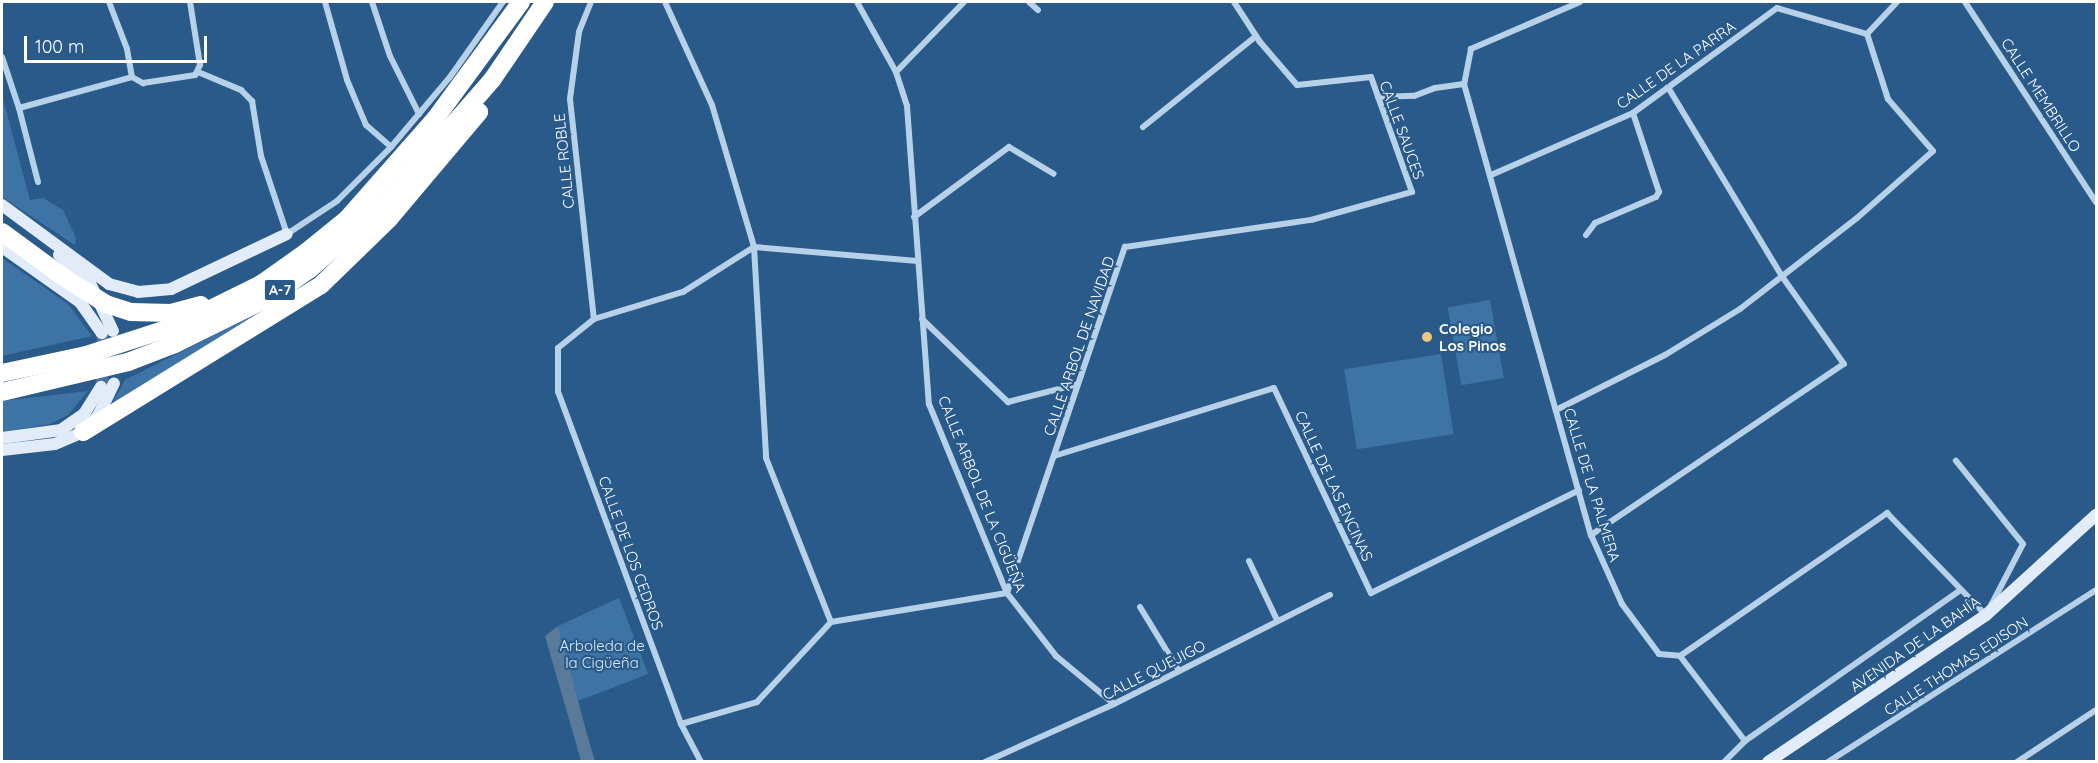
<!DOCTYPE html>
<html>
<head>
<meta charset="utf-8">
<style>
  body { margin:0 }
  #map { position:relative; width:2098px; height:763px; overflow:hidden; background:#295a89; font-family:Quicksand,sans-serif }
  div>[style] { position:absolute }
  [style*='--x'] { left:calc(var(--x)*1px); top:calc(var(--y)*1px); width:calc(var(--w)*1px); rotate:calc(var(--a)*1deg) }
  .green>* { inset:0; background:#3e74a5; transform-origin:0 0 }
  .water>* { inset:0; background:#5a7a9a }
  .secondary-tunnel>* { height:12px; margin-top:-6px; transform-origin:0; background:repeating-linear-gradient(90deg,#49739b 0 12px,transparent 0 18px) }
  .street>* { height:6px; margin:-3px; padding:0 3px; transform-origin:3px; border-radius:3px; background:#b7d1e9 }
  .secondary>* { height:12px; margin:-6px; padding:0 6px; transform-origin:6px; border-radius:6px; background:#e1ecf8 }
  .highway>* { height:18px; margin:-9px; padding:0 9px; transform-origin:9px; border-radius:9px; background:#fff }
  .highway-bridge>* { height:18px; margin:-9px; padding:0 9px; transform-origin:9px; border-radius:9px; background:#fff }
  .dots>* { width:16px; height:16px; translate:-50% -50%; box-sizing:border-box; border:3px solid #295a89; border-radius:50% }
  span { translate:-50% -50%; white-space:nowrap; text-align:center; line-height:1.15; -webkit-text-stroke:4.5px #295a89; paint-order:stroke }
  .shield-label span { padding:2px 4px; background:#295a89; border:2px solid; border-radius:4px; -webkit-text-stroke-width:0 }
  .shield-label { font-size:14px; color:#fff; font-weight:700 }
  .street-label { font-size:15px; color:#fff }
  .poi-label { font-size:15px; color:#fff; font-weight:700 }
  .left { translate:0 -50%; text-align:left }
  .park-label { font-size:15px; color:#dbeaf7 }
  .frame { position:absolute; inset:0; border:3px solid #fff; pointer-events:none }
  .scale { position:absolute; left:24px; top:36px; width:183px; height:27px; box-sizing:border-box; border:3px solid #fff; border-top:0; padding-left:8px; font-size:18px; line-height:21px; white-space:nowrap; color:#fff; -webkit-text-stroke:4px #295a89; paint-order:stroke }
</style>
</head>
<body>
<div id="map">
  <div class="green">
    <i style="clip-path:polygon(2px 95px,30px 200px,43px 198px,63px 210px,76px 238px,75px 245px,2px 197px)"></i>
    <i style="clip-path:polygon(2px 258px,68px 304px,92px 336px,2px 356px)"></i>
    <i style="clip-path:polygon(294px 295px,111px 406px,125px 380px)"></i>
    <i style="left:1490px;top:300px;width:79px;height:43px;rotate:80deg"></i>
    <i style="left:1441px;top:354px;width:81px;height:98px;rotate:81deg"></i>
    <i style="clip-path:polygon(88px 391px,68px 415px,50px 424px,2px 432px,2px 401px)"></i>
    <i style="clip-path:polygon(619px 598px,648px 674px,578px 701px,558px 626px)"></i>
  </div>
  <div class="water">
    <i style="clip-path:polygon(558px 626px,588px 738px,595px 761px,581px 761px,545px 636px)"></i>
  </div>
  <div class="secondary-tunnel">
    <i style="--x:101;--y:387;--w:27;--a:-82"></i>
    <i style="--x:105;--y:360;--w:27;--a:-96"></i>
  </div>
  <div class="street">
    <i style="--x:109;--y:2;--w:50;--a:69"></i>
    <i style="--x:127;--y:49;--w:28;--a:80"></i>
    <i style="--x:325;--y:2;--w:81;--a:74.2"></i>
    <i style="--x:347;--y:80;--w:49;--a:67.1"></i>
    <i style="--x:366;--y:125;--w:33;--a:41"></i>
    <i style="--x:372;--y:2;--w:57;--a:71.6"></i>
    <i style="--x:390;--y:56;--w:65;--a:63.4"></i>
    <i style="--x:591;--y:2;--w:32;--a:112"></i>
    <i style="--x:579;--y:32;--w:68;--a:97.7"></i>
    <i style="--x:570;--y:99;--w:221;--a:83.8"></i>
    <i style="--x:665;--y:2;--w:113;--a:65.5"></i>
    <i style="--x:712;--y:105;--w:148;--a:73.5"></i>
    <i style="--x:754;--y:247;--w:211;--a:86.7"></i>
    <i style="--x:766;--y:458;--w:176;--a:68.4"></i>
    <i style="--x:857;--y:2;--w:80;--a:60.9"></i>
    <i style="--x:896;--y:72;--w:36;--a:72"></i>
    <i style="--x:907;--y:106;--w:299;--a:85.8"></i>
    <i style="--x:929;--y:404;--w:204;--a:67.6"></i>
    <i style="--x:1007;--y:593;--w:80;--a:52.1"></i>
    <i style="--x:1056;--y:656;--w:75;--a:39.6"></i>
    <i style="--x:1029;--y:2;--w:12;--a:42"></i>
    <i style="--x:1580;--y:2;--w:119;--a:156.7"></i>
    <i style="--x:1471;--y:49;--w:36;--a:101"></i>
    <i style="--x:1464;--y:84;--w:469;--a:74.3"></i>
    <i style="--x:1591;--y:535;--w:76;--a:65.8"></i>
    <i style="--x:1622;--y:604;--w:62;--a:53.5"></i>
    <i style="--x:1659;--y:654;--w:21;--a:5"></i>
    <i style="--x:1680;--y:656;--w:107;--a:52.6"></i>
    <i style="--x:1745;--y:741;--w:261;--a:-35"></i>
    <i style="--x:1965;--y:2;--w:239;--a:56.8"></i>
    <i style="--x:2;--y:57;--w:54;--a:71.6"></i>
    <i style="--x:198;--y:72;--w:47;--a:22.7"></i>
    <i style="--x:241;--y:90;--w:16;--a:45"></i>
    <i style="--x:252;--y:101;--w:56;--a:80.7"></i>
    <i style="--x:261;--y:156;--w:82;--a:71.6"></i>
    <i style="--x:287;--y:234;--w:60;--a:-33.4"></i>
    <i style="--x:337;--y:201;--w:76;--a:-45"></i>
    <i style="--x:391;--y:147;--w:92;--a:-49.9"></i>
    <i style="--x:450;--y:77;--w:92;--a:-54.8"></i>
    <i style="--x:896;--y:72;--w:98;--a:-45.8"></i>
    <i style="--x:1378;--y:97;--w:36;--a:-2"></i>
    <i style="--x:1414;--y:96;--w:22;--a:-21"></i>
    <i style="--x:1435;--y:88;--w:29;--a:-8"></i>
    <i style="--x:1143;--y:127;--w:145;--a:-38.8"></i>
    <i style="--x:1491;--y:175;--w:155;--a:-23.6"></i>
    <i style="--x:1633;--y:113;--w:178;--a:-36.1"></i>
    <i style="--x:1777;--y:8;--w:94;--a:16.1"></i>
    <i style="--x:1867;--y:34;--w:44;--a:-46.8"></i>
    <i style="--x:38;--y:182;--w:76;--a:-104.4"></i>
    <i style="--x:19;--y:108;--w:117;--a:-15.3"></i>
    <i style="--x:132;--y:77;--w:13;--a:29"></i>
    <i style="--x:143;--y:83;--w:53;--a:-8.7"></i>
    <i style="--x:195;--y:75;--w:11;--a:-63"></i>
    <i style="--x:200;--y:65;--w:64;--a:-99"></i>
    <i style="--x:914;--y:217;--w:118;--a:-36.4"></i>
    <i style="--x:1009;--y:147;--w:52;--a:31"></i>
    <i style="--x:1586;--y:235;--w:15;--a:-53"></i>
    <i style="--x:1595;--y:223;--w:66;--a:-23.1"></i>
    <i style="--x:1656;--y:197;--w:6;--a:-59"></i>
    <i style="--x:1659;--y:192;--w:83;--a:-108.2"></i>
    <i style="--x:754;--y:247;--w:164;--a:4.9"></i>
    <i style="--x:922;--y:319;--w:120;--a:44"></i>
    <i style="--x:1008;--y:402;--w:72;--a:-14.4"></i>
    <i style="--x:1556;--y:410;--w:122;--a:-26.8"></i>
    <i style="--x:1665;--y:355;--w:88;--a:-31.5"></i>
    <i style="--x:1740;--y:309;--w:148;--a:-37.9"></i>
    <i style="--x:1857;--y:218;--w:101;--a:-41.4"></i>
    <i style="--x:1933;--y:151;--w:69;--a:-130.9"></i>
    <i style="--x:1888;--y:99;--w:68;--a:-107.9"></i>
    <i style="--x:1054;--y:456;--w:230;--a:-17.2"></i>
    <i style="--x:1274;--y:388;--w:227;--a:64.7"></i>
    <i style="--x:1371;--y:593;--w:232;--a:-26.3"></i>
    <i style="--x:1591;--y:535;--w:305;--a:-34.1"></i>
    <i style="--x:1844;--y:364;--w:105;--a:-125.3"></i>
    <i style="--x:1783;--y:278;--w:223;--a:-121.1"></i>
    <i style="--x:1249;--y:561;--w:65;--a:64.6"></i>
    <i style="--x:1007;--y:593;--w:366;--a:-71.2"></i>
    <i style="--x:1125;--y:247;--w:188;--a:-8.3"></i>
    <i style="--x:1311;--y:220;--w:105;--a:-15.5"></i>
    <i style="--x:1412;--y:192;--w:122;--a:-109.6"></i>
    <i style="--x:1371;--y:77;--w:74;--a:173.8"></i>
    <i style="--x:1297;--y:85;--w:57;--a:-130.7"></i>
    <i style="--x:1260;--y:42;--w:48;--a:-123"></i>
    <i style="--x:1140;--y:607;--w:75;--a:58.6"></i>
    <i style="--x:1680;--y:656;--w:252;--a:-34.6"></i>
    <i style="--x:1887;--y:513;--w:142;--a:45.9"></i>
    <i style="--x:1986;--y:615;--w:80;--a:-62.5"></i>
    <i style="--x:2023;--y:544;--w:107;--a:-128.9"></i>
    <i style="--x:681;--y:724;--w:79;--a:-16.1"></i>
    <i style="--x:757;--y:702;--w:109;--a:-47.2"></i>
    <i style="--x:831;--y:622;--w:178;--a:-9.4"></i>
    <i style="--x:701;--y:762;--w:43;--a:-117.8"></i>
    <i style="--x:681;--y:724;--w:354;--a:-110.3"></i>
    <i style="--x:558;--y:392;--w:44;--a:-90"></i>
    <i style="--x:558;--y:348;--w:46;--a:-38.9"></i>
    <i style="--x:594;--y:319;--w:93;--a:-16.9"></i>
    <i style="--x:683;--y:292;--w:84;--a:-32.4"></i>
    <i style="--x:985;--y:762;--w:141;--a:-24.2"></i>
    <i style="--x:1114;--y:704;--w:242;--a:-26.8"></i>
    <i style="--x:1724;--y:762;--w:30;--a:-45"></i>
    <i style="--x:1828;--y:762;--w:318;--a:-32.7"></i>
    <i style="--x:2017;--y:762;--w:95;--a:-33.4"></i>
  </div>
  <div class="secondary">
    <i style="--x:2;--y:205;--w:133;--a:36.4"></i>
    <i style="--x:109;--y:284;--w:30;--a:15"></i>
    <i style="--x:138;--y:292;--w:33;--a:-5"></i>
    <i style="--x:171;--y:289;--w:128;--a:-25.4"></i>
    <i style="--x:2;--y:247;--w:95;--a:35.2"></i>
    <i style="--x:80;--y:302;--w:38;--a:55"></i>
    <i style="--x:59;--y:255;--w:42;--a:42.1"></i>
    <i style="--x:90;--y:283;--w:53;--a:64.4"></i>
    <i style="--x:2;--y:438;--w:60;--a:-7.7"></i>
    <i style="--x:61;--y:430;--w:28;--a:-35"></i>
    <i style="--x:84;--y:414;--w:32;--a:-58"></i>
    <i style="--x:2;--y:450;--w:53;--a:-6.5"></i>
    <i style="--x:55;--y:444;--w:30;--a:-23"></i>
    <i style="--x:83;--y:432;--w:24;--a:-48"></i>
    <i style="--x:99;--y:414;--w:34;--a:-64"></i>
    <i style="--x:1768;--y:762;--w:263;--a:-34"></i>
    <i style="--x:1986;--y:615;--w:149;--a:-42.3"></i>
  </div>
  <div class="highway">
    <i style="--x:2;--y:232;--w:74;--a:36.3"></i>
    <i style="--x:131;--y:312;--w:40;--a:1.4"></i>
    <i style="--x:171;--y:313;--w:31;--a:-15"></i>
    <i style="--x:2;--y:373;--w:86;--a:-12.1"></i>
    <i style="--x:86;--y:355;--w:95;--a:-17.9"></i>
    <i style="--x:176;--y:326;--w:95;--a:-26.3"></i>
    <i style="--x:261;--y:284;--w:54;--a:-35.2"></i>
    <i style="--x:305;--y:253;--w:54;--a:-39"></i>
    <i style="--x:347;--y:219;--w:133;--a:-48.7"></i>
    <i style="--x:435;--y:119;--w:145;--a:-53.7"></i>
    <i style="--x:2;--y:392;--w:130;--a:-13.4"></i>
    <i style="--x:128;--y:362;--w:50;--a:-21"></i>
    <i style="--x:175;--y:344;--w:106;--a:-26.3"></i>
    <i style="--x:270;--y:297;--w:49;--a:-35"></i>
    <i style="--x:310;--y:269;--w:96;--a:-41.2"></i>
    <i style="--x:382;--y:206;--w:167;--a:-48.9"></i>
    <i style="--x:492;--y:80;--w:94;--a:-55.8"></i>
    <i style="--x:83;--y:432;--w:280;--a:-31.7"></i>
    <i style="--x:321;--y:285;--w:95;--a:-44.1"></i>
    <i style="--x:389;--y:219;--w:140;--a:-49.9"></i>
  </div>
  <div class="highway-bridge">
    <i style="--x:62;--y:276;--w:52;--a:32.5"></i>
    <i style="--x:106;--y:304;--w:26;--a:18"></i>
  </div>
  <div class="dots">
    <i style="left:1427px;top:337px;background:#f0c67e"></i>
  </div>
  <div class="shield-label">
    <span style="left:280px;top:290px">A-7</span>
  </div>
  <div class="street-label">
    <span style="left:1676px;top:65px;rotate:-35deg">CALLE DE LA PARRA</span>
    <span style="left:2041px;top:95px;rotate:57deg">CALLE MEMBRILLO</span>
    <span style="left:1402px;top:130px;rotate:70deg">CALLE SAUCES</span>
    <span style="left:564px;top:161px;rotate:-96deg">CALLE ROBLE</span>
    <span style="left:1079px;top:346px;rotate:-71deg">CALLE ARBOL DE NAVIDAD</span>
    <span style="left:1592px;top:485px;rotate:73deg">CALLE DE LA PALMERA</span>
    <span style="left:1334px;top:486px;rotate:65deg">CALLE DE LAS ENCINAS</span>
    <span style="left:982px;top:494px;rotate:68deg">CALLE ARBOL DE LA CIGÜEÑA</span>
    <span style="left:631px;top:553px;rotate:70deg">CALLE DE LOS CEDROS</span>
    <span style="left:1915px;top:644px;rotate:-35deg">AVENIDA DE LA BAHÍA</span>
    <span style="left:1956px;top:666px;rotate:-33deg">CALLE THOMAS EDISON</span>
    <span style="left:1154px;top:670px;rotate:-27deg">CALLE QUEJIGO</span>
  </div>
  <div class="poi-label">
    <span class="left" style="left:1439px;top:337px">Colegio<br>Los Pinos</span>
  </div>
  <div class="park-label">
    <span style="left:602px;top:654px">Arboleda de<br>la Cigüeña</span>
  </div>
  <div class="frame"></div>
  <div class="scale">100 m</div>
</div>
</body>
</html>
